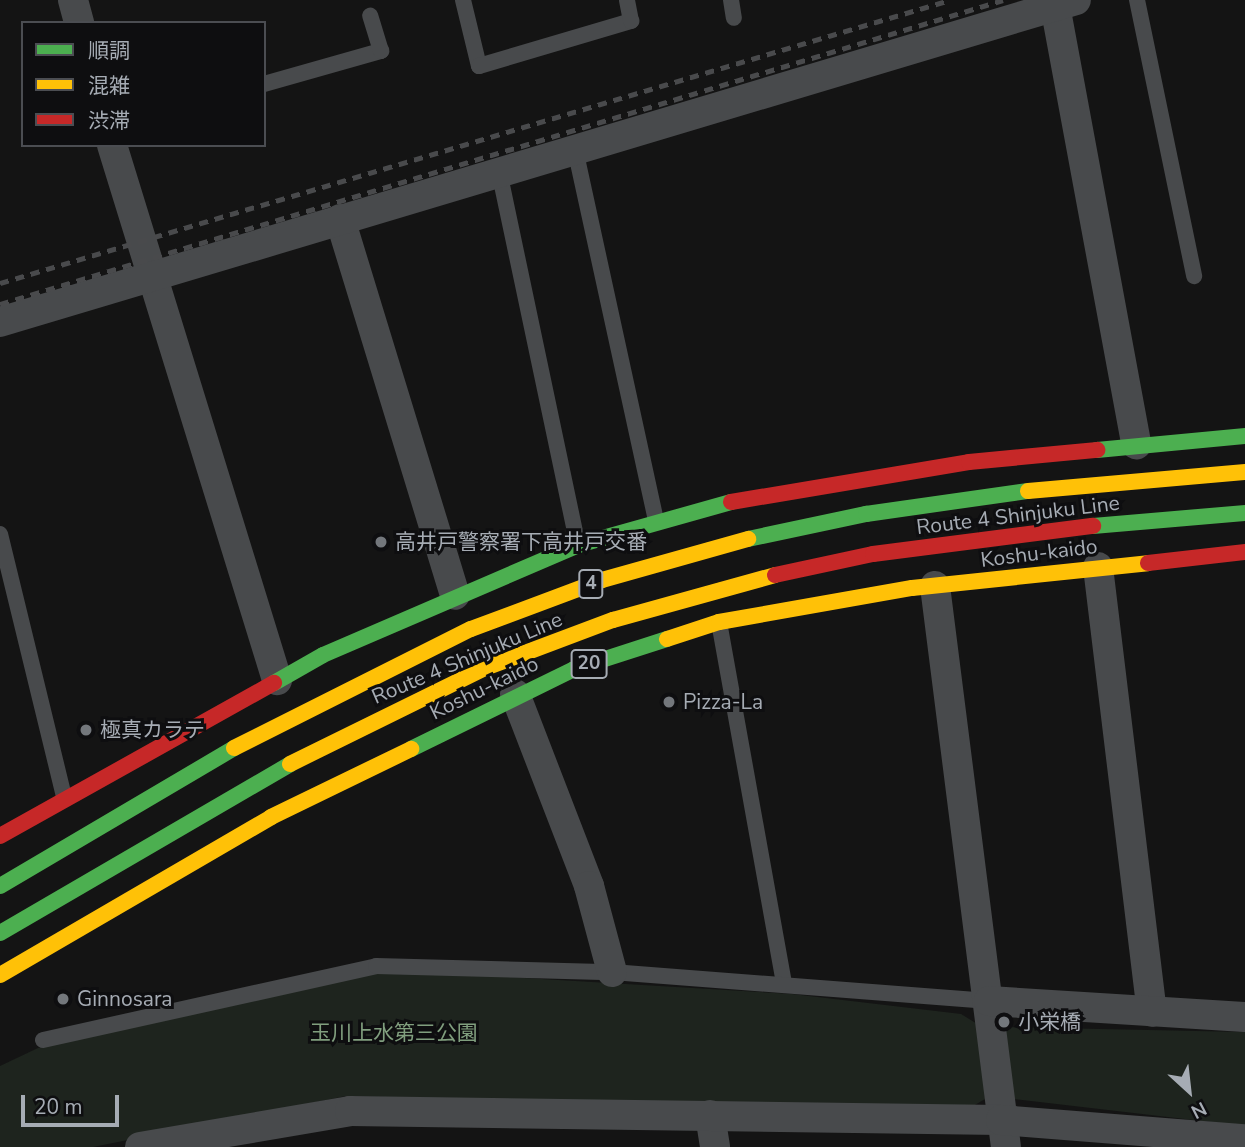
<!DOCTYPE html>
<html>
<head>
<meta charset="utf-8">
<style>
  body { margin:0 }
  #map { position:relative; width:1245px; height:1147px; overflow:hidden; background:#141414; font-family:"Nunito Sans","Noto Sans JP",sans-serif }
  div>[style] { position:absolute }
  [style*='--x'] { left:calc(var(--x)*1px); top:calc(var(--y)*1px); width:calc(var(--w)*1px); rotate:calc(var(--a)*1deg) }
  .green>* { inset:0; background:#1e241e }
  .lane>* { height:16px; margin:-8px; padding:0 8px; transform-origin:8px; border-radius:8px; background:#484a4c }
  .street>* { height:30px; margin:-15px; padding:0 15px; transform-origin:15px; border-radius:15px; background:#484a4c }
  .fast>* { height:16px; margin:-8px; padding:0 8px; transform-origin:8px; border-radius:8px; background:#4caf50 }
  .slow>* { height:16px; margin:-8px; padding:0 8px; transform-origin:8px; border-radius:8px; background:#ffc107 }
  .jam>* { height:16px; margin:-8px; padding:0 8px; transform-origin:8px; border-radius:8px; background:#c62828 }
  .rail>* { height:5px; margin-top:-2.5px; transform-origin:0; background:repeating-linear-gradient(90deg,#494a4c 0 9px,transparent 0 16px) }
  .dots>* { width:19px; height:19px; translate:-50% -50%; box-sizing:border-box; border:4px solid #0e0e10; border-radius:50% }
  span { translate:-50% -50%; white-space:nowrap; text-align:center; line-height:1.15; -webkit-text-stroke:6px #0e0e10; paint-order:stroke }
  .shield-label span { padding:2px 5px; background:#0e0e10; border:2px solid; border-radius:5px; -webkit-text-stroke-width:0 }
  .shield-label { font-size:19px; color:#a6acb4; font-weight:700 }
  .street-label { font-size:21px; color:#a6acb4 }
  .poi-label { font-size:21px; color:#a6acb4 }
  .left { translate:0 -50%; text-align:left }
  .park-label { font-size:21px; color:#809e7e }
  .legend { position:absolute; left:21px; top:21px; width:245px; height:126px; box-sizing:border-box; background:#0e0e10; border:2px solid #4b4d52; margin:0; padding:9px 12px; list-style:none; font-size:21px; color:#a6acb4 }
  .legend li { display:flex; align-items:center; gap:14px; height:35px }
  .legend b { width:35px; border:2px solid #4b4d52 }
  .north { position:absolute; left:1154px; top:1056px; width:70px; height:70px; -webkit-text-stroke:5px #0e0e10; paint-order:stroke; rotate:153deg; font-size:19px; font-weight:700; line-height:28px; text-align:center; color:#a6acb4 }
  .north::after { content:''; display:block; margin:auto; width:24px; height:32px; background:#a6acb4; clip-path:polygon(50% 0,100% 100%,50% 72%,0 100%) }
  .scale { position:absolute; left:21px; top:1095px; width:98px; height:32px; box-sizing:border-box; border:4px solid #a6acb4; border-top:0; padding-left:9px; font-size:21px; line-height:24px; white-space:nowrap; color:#a6acb4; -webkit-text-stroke:5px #0e0e10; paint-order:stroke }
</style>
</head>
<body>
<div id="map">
  <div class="green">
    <i style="clip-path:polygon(393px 970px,792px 994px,961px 1014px,979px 1025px,985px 1099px,963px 1112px,346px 1096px,93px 1147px,0 1147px,0 1066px,38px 1048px)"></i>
    <i style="clip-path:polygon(1005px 1027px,1245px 1032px,1245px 1126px,1013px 1099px)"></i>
  </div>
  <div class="lane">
    <i style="--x:463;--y:0;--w:68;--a:76.4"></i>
    <i style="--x:479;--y:66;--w:159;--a:-16.5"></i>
    <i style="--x:631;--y:21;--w:21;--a:-101"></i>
    <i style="--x:731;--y:0;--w:18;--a:81"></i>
    <i style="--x:1137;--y:0;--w:282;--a:78.3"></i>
    <i style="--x:264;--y:84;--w:122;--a:-15.8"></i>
    <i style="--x:381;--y:51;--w:37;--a:-107"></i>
    <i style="--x:575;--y:149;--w:381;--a:77.7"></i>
    <i style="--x:499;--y:171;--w:382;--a:78.1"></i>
    <i style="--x:0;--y:534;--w:271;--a:76.3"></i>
    <i style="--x:719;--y:622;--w:368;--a:79.8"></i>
    <i style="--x:43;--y:1040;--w:341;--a:-12.5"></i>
    <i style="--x:376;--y:966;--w:236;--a:1.5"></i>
    <i style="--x:612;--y:972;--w:378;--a:4.4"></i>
  </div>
  <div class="street">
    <i style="--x:73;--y:0;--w:24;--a:75"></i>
    <i style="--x:1054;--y:0;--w:452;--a:79.5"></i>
    <i style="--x:112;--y:145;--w:560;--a:72.86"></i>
    <i style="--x:340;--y:219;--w:393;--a:73"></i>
    <i style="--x:0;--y:322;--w:1123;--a:-16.66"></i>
    <i style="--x:1098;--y:567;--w:448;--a:83.1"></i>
    <i style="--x:935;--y:586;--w:565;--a:82.79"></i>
    <i style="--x:515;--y:694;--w:206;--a:68.9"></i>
    <i style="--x:589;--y:886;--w:89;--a:75"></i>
    <i style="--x:989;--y:1001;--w:256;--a:3.6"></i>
    <i style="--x:710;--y:1115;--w:32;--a:81"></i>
    <i style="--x:140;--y:1147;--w:213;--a:-9.7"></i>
    <i style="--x:350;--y:1111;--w:651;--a:0.79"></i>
    <i style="--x:1001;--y:1120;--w:245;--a:4.5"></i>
  </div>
  <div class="fast">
    <i style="--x:1097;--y:450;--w:149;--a:-5.4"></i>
    <i style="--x:1093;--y:526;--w:153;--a:-4.9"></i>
    <i style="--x:748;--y:539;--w:121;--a:-12"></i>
    <i style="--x:866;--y:514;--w:164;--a:-8.1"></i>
    <i style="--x:274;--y:683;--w:56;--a:-29.7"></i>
    <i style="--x:323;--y:655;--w:278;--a:-23.3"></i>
    <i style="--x:578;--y:545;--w:159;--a:-15.7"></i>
    <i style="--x:411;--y:749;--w:182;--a:-26.1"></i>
    <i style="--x:574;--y:669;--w:98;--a:-17.9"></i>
    <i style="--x:0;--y:886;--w:272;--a:-30.5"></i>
    <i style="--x:0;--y:933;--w:336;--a:-30.2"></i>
  </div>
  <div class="slow">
    <i style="--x:1028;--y:491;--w:218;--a:-5"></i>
    <i style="--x:667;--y:639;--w:55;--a:-18.1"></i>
    <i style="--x:719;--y:622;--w:196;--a:-10"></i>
    <i style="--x:912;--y:588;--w:237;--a:-6"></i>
    <i style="--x:234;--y:748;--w:265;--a:-26.7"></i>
    <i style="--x:471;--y:629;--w:140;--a:-20.5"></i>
    <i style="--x:602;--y:580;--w:152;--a:-15.7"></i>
    <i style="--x:290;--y:764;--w:217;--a:-26.2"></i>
    <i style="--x:485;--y:668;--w:137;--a:-20.6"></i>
    <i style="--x:613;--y:620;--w:168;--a:-15.5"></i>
    <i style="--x:0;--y:975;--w:314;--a:-30.2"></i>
    <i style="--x:271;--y:817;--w:156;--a:-25.9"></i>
  </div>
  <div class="jam">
    <i style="--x:731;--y:502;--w:241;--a:-9.5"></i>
    <i style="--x:969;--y:462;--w:129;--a:-5.4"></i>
    <i style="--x:1148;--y:563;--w:98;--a:-6.5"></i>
    <i style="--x:775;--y:575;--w:100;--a:-12.1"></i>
    <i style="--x:873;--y:554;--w:222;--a:-7.3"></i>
    <i style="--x:0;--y:836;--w:314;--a:-29.2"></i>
  </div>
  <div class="rail">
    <i style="--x:0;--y:283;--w:991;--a:-16.59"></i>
    <i style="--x:0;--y:304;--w:1048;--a:-16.86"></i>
  </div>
  <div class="dots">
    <i style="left:381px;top:542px;background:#73777c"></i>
    <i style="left:669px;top:702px;background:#73777c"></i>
    <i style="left:86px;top:730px;background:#73777c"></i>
    <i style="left:63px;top:999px;background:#73777c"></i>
    <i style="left:1004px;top:1022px;background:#73777c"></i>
  </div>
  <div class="shield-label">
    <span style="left:591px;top:584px">4</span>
    <span style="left:589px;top:664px">20</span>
  </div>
  <div class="street-label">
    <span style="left:1018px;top:515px;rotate:-7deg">Route 4 Shinjuku Line</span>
    <span style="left:1039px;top:553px;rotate:-7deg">Koshu-kaido</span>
    <span style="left:467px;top:658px;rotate:-23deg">Route 4 Shinjuku Line</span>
    <span style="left:484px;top:688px;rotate:-26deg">Koshu-kaido</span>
  </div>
  <div class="poi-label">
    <span class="left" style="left:395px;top:542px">高井戸警察署下高井戸交番</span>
    <span class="left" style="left:683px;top:702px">Pizza-La</span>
    <span class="left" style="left:100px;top:730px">極真カラテ</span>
    <span class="left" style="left:77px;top:999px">Ginnosara</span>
    <span class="left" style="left:1018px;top:1022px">小栄橋</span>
  </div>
  <div class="park-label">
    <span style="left:394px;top:1033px">玉川上水第三公園</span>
  </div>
  <ul class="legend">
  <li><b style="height:9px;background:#4caf50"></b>順調</li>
  <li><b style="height:9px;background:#ffc107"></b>混雑</li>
  <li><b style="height:9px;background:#c62828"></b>渋滞</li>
  </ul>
  <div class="north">N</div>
  <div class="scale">20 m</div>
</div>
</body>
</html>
